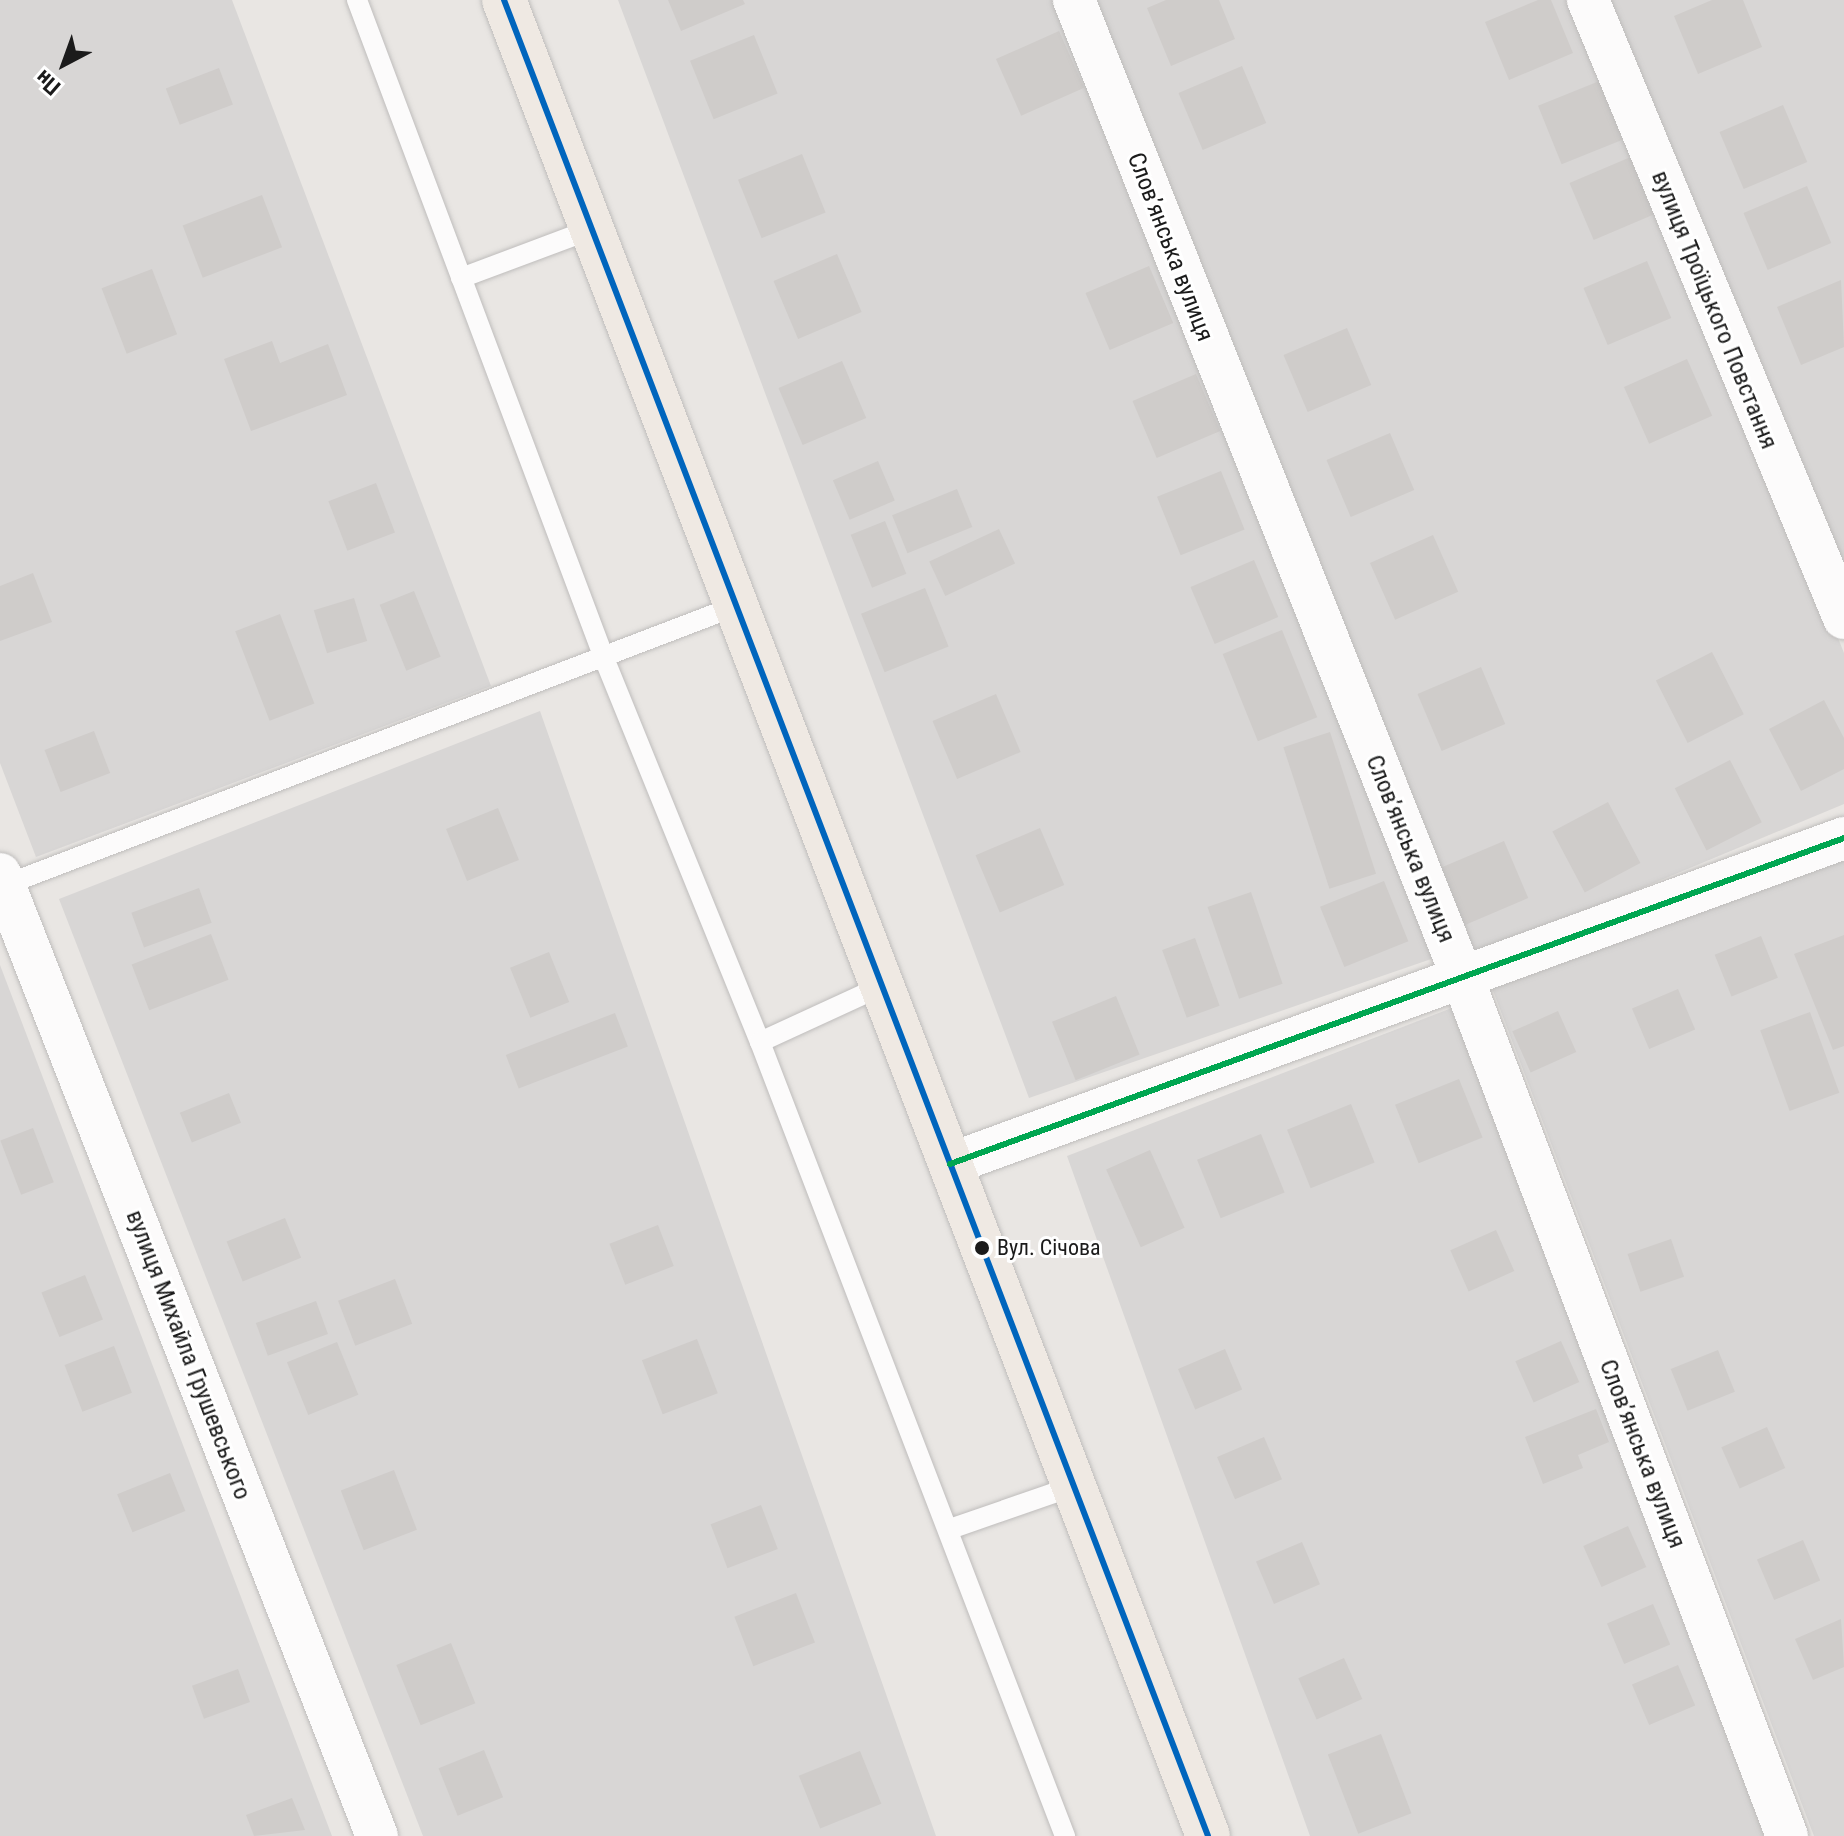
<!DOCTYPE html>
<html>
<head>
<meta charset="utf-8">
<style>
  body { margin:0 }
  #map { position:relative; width:1844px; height:1836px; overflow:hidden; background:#e9e6e3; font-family:"Roboto Condensed",sans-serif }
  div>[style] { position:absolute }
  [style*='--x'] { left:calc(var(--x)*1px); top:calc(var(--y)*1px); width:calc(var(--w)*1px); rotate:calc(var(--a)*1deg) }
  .residential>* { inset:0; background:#d8d6d5 }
  .building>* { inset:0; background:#cfccca; transform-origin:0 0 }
  .roads { filter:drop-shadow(0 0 2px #bfbdbc) drop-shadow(0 0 2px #bfbdbc) }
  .lane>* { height:20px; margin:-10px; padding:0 10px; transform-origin:10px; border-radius:10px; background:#fcfbfb }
  .street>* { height:42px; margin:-21px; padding:0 21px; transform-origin:21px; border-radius:21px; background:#fcfbfb }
  .primary>* { height:44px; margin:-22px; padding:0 22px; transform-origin:22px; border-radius:22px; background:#efe9e3 }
  .bus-1>* { height:6px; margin:-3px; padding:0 3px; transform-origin:3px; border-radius:3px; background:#0065bd }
  .bus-2>* { height:6px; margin:-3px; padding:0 3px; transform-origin:3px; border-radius:3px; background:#00a651 }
  .dots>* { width:22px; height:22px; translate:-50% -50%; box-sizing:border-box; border:4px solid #fff; border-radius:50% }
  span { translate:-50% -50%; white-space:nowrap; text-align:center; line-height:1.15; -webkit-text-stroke:6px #fff; paint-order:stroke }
  .bus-label { font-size:22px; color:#1b1b1b }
  .left { translate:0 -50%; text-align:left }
  .street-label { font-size:24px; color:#1b1b1b }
  .north { position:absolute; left:24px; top:24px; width:80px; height:80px; -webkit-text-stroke:6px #fff; paint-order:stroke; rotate:221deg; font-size:22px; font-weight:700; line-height:32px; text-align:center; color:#1b1b1b }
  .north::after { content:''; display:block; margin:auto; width:28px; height:36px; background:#1b1b1b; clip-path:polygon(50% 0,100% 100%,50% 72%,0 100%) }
</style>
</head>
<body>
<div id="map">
  <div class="residential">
    <i style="clip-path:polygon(0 0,232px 0,491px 686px,36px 857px,0 763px)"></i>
    <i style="clip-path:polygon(618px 0,1057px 0,1437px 957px,1029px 1098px)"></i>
    <i style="clip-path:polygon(1089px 0,1582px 0,1844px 653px,1844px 804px,1466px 961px)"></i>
    <i style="clip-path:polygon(1604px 0,1844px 0,1844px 583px)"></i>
    <i style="clip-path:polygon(540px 711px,936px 1836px,423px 1836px,59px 899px)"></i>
    <i style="clip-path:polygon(1844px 853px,1844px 1836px,1814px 1836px,1492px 988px)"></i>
    <i style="clip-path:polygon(0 965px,332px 1836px,0 1836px)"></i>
    <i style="clip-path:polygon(1457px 1006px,1778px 1836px,1310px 1836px,1067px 1156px)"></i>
  </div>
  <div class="building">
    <i style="clip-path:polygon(668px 0,743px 0,745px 4px,681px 31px)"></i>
    <i style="clip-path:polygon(1166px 0,1219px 0,1235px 39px,1171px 66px,1147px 8px)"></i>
    <i style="clip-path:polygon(1538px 0,1551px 0,1573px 53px,1509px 80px,1485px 22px)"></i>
    <i style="clip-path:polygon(1712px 0,1743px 0,1762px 47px,1698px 74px,1674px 16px)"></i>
    <i style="left:1059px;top:31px;width:62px;height:69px;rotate:66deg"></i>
    <i style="left:754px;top:35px;width:63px;height:69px;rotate:68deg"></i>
    <i style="left:1242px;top:66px;width:62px;height:69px;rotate:67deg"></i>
    <i style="left:219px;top:68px;width:39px;height:57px;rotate:69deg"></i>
    <i style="left:1602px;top:80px;width:63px;height:69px;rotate:68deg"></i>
    <i style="left:1783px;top:105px;width:62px;height:69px;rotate:67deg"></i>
    <i style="left:802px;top:154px;width:63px;height:69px;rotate:68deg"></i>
    <i style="left:1633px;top:156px;width:62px;height:69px;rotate:67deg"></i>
    <i style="left:1807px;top:186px;width:62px;height:69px;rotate:67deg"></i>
    <i style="left:262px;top:195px;width:56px;height:85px;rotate:69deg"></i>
    <i style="left:837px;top:254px;width:63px;height:69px;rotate:67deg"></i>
    <i style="left:1647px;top:261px;width:62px;height:69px;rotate:67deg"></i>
    <i style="left:1149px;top:266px;width:62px;height:69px;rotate:67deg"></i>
    <i style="left:152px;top:269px;width:70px;height:54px;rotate:69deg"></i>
    <i style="clip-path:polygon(1841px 280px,1844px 347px,1801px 365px,1777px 307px)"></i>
    <i style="left:1347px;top:328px;width:62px;height:69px;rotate:67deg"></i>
    <i style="clip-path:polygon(272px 341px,280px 363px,328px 344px,347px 395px,251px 431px,224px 359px)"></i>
    <i style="left:1687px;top:359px;width:62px;height:69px;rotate:66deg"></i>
    <i style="left:842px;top:361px;width:62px;height:69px;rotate:67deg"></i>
    <i style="left:1196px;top:374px;width:62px;height:69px;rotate:67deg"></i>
    <i style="left:1390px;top:433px;width:62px;height:69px;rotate:67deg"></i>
    <i style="left:878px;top:461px;width:43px;height:49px;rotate:67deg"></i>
    <i style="left:1221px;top:471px;width:63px;height:69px;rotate:68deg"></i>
    <i style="left:376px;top:483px;width:53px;height:51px;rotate:69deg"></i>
    <i style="left:957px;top:489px;width:41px;height:70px;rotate:68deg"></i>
    <i style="left:885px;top:521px;width:57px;height:37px;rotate:68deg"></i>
    <i style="left:999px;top:529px;width:38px;height:77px;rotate:65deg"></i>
    <i style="left:1433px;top:535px;width:62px;height:69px;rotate:66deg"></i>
    <i style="left:1254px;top:560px;width:62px;height:69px;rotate:67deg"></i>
    <i style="clip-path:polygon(33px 573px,52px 622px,0 641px,0 586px)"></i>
    <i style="left:925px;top:588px;width:63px;height:69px;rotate:68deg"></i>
    <i style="left:414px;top:591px;width:71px;height:37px;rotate:68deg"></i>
    <i style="left:354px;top:598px;width:45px;height:42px;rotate:73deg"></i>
    <i style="left:280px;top:614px;width:96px;height:48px;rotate:69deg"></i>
    <i style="left:1282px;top:630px;width:94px;height:64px;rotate:68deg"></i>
    <i style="left:1712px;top:652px;width:70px;height:63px;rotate:63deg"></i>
    <i style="left:1481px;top:667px;width:62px;height:69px;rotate:67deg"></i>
    <i style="left:996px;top:694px;width:63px;height:69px;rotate:67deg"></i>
    <i style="clip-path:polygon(1824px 700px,1844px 738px,1844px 769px,1801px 791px,1769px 729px)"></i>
    <i style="left:94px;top:731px;width:45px;height:53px;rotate:69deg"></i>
    <i style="left:1330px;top:732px;width:149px;height:49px;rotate:72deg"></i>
    <i style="left:1730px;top:760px;width:70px;height:62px;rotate:63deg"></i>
    <i style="left:1608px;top:802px;width:69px;height:63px;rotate:62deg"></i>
    <i style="left:498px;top:808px;width:56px;height:56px;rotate:68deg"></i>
    <i style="left:1040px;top:828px;width:62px;height:70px;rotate:67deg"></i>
    <i style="left:1504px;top:841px;width:62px;height:70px;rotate:67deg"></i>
    <i style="left:1384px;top:881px;width:65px;height:69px;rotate:68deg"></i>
    <i style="left:199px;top:888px;width:37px;height:72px;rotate:70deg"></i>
    <i style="left:1251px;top:892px;width:97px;height:46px;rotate:71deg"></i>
    <i style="left:211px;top:934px;width:49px;height:85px;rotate:69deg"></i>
    <i style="clip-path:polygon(1844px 935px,1844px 1046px,1833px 1050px,1794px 954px)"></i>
    <i style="left:1761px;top:936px;width:45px;height:50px;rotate:68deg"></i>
    <i style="left:1195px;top:938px;width:72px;height:35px;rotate:70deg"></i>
    <i style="left:549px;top:952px;width:54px;height:42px;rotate:68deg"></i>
    <i style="left:1678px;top:989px;width:44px;height:50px;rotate:67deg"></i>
    <i style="left:1116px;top:996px;width:63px;height:69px;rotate:68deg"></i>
    <i style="left:1558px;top:1011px;width:45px;height:50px;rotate:66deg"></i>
    <i style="left:1810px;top:1012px;width:86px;height:53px;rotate:70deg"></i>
    <i style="left:615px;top:1013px;width:36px;height:117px;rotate:69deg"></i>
    <i style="left:1459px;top:1079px;width:63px;height:69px;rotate:68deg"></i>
    <i style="left:229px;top:1093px;width:32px;height:53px;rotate:68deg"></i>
    <i style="left:1351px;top:1104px;width:63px;height:69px;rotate:68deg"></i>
    <i style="left:33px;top:1128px;width:58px;height:35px;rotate:69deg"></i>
    <i style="left:1261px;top:1134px;width:63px;height:69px;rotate:68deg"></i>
    <i style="left:1150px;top:1150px;width:85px;height:48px;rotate:66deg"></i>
    <i style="left:285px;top:1218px;width:43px;height:63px;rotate:68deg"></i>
    <i style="left:658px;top:1225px;width:44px;height:52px;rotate:69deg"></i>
    <i style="left:1496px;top:1230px;width:45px;height:50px;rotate:66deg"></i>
    <i style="left:1671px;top:1239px;width:40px;height:46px;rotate:71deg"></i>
    <i style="left:85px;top:1275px;width:48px;height:47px;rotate:68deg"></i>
    <i style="left:395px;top:1279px;width:48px;height:61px;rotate:69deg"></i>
    <i style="left:316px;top:1301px;width:35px;height:64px;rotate:70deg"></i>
    <i style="left:697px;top:1339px;width:58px;height:59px;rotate:69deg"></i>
    <i style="left:1561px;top:1341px;width:45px;height:50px;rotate:66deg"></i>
    <i style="left:337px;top:1342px;width:57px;height:54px;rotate:68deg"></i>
    <i style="left:114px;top:1346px;width:50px;height:53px;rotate:69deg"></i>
    <i style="left:1225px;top:1349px;width:44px;height:51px;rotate:67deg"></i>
    <i style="left:1718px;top:1350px;width:45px;height:51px;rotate:68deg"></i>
    <i style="clip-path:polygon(1596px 1409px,1609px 1442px,1578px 1455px,1583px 1468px,1543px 1484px,1525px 1437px)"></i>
    <i style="left:1767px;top:1427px;width:45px;height:50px;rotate:66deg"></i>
    <i style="left:1264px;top:1437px;width:46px;height:51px;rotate:67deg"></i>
    <i style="left:394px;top:1470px;width:64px;height:57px;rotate:69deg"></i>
    <i style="left:170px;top:1473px;width:41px;height:57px;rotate:68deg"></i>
    <i style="left:761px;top:1505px;width:47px;height:54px;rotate:69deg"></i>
    <i style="left:1628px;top:1526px;width:45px;height:49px;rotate:66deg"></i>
    <i style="left:1803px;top:1540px;width:44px;height:50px;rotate:67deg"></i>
    <i style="left:1302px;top:1542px;width:46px;height:50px;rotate:67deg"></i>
    <i style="left:796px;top:1593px;width:53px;height:66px;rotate:69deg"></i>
    <i style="left:1653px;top:1604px;width:44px;height:50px;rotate:67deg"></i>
    <i style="clip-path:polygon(1841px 1619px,1844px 1667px,1813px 1680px,1795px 1639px)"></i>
    <i style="left:451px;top:1643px;width:65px;height:59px;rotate:68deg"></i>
    <i style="left:1344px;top:1658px;width:45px;height:50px;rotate:66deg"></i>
    <i style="left:1678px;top:1665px;width:44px;height:50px;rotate:67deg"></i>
    <i style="left:238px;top:1669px;width:35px;height:49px;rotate:70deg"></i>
    <i style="left:1381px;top:1734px;width:85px;height:57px;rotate:69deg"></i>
    <i style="left:484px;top:1750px;width:51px;height:49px;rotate:68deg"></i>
    <i style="left:860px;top:1751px;width:57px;height:66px;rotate:68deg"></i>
    <i style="clip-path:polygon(292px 1798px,305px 1830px,254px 1836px,246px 1815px)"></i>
  </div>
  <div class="roads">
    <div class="lane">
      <i style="--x:357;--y:0;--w:703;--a:69.42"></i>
      <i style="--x:604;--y:658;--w:414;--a:67.9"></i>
      <i style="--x:760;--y:1042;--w:851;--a:68.99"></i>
      <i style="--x:461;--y:278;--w:140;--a:-20.5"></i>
      <i style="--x:0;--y:887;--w:788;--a:-20.9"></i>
      <i style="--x:760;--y:1042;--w:134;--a:-24.7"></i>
      <i style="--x:950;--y:1529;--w:131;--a:-19.1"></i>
    </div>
    <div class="street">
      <i style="--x:1074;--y:0;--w:1053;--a:68.33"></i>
      <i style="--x:1463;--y:979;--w:916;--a:69.29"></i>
      <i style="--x:1588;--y:0;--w:669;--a:67.5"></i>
      <i style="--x:0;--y:874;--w:1033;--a:68.6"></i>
      <i style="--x:950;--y:1164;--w:952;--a:-20.03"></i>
    </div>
    <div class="primary">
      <i style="--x:504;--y:0;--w:1966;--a:69.02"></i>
    </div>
  </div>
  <div class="bus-1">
    <i style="--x:504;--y:0;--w:1966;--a:69.02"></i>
  </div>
  <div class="bus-2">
    <i style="--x:950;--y:1164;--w:952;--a:-20.03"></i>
  </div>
  <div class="dots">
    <i style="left:982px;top:1248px;background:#1b1b1b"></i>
  </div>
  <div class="bus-label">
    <span class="left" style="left:997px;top:1248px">Вул. Січова</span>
  </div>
  <div class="street-label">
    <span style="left:1170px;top:247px;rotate:69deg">Словʼянська вулиця</span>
    <span style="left:1714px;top:310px;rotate:68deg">вулиця Троїцького Повстання</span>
    <span style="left:1410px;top:849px;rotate:68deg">Словʼянська вулиця</span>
    <span style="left:188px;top:1355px;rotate:69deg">вулиця Михайла Грушевського</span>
    <span style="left:1642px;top:1454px;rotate:69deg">Словʼянська вулиця</span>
  </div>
  <div class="north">Пн</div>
</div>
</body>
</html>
